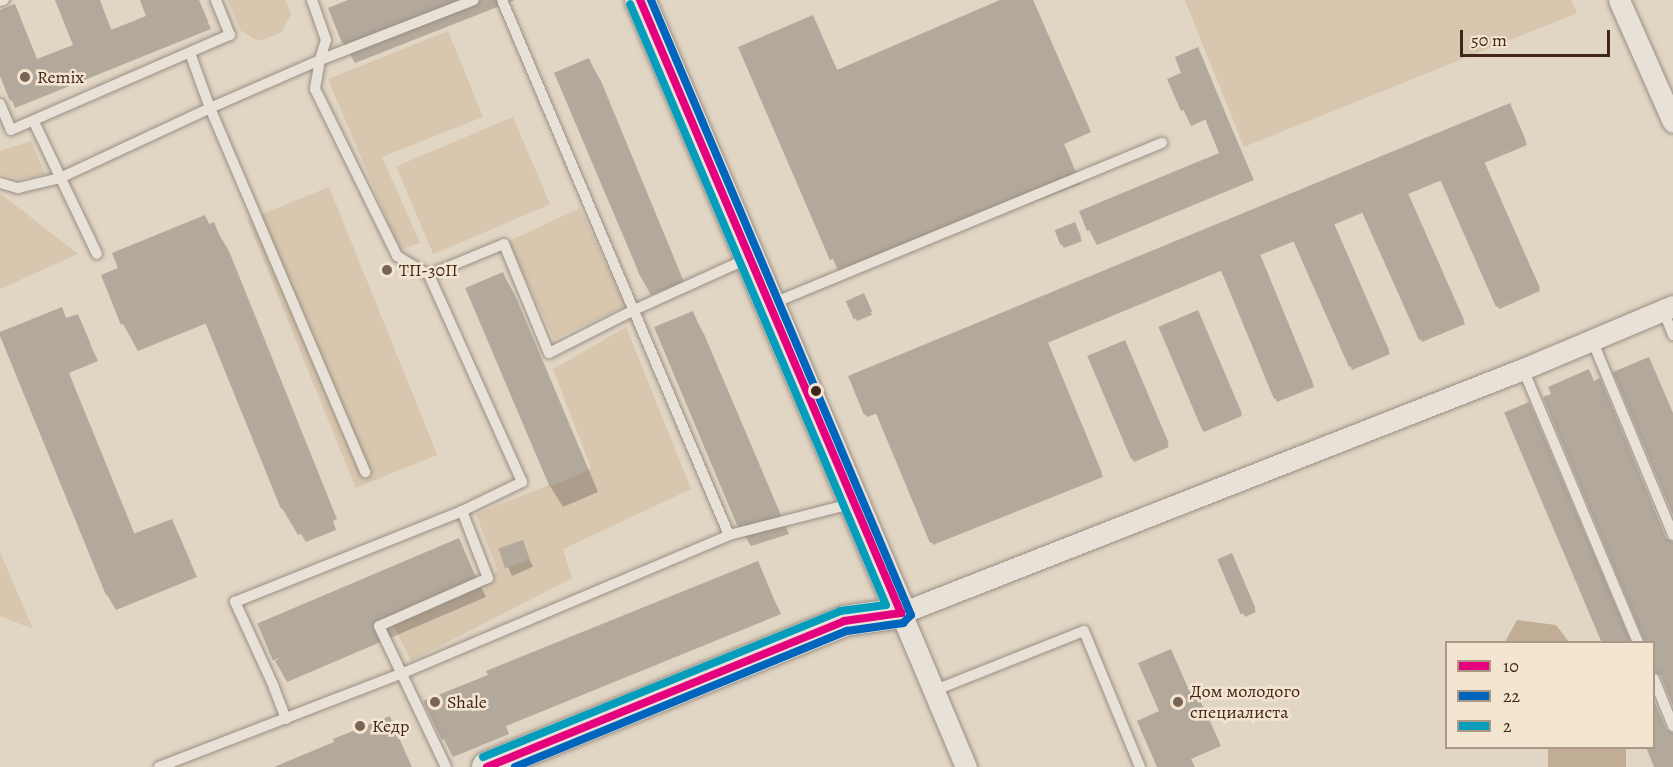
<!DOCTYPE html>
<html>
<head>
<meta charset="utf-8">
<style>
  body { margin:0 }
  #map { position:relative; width:1673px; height:767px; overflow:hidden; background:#e1d5c4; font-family:Alegreya,serif }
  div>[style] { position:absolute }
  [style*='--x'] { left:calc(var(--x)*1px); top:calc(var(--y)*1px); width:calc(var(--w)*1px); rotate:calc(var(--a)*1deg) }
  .green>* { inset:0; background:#d8c6ae; transform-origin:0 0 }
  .water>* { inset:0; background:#c1ac95; transform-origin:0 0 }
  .shadow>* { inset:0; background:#0003; transform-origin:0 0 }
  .building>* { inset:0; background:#b2a89c; transform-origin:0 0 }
  .roads { filter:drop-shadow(0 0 2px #998f83) drop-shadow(0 0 2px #998f83) }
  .lane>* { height:10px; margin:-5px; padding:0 5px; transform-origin:5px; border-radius:5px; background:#e7e1d8 }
  .street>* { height:21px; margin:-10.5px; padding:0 10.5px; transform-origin:10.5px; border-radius:10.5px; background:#e7e1d8 }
  .secondary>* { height:30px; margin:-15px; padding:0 15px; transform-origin:15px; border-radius:15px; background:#e7e1d8 }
  .bus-1>* { height:8px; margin:-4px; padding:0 4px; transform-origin:4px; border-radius:4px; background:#e5007d }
  .bus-2>* { height:8px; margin:-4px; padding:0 4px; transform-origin:4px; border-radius:4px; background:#0065bd }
  .bus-3>* { height:8px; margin:-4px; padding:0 4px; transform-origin:4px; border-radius:4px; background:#069cbc }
  .dots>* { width:16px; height:16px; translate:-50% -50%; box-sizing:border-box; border:3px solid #f4e5d0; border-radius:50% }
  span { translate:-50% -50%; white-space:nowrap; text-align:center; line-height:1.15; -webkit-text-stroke:5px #f4e5d0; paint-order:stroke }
  .poi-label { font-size:18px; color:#412519 }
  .left { translate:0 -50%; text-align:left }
  .legend { position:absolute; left:1445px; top:641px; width:210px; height:108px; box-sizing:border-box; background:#f4e5d0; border:2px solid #ac9887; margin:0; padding:8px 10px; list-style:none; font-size:18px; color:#412519 }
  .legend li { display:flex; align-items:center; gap:12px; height:30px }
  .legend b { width:30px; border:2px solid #ac9887 }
  .scale { position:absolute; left:1460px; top:30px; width:150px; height:27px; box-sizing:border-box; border:3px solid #412519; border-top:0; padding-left:8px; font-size:18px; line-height:21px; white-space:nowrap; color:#412519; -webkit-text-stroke:4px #f4e5d0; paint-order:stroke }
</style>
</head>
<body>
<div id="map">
  <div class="green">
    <i style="clip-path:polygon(227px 0,285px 0,291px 14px,281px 33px,258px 41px,241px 31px)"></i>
    <i style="clip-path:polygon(1185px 0,1571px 0,1577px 13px,1244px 147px)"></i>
    <i style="clip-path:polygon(448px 31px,483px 117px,382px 157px,420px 243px,400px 250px,328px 79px)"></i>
    <i style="left:513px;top:117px;width:95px;height:127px;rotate:67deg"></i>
    <i style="clip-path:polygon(31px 141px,45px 174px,20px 179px,0 174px,0 151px)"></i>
    <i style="left:329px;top:187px;width:289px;height:88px;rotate:68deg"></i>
    <i style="clip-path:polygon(0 194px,1px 194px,78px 254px,0 289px)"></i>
    <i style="left:580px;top:208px;width:108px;height:79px;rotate:65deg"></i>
    <i style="clip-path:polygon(626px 327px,691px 489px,563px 549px,572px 578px,411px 661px,393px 624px,498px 572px,476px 514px,591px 468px,553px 369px)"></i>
    <i style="clip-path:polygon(0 552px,33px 629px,0 616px)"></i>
  </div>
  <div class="water">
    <i style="clip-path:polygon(1517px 620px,1556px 625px,1569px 642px,1505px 642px)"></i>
    <i style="left:1548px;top:748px;width:78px;height:19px"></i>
  </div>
  <div class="shadow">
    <i style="clip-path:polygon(57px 0,99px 0,112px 31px,148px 17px,141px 0,198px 0,211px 29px,15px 108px,0 72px,0 12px,37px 61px,75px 45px)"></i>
    <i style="clip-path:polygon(352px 0,515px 0,355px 63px,343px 42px)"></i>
    <i style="clip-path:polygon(1003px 0,1033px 0,1091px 132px,1064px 144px,1081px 184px,840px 275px,740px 48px,812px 17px,838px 72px)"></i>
    <i style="clip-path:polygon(1197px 49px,1254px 180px,1097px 245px,1089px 230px,1221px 154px,1207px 119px,1191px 126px,1169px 79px,1183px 73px)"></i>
    <i style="clip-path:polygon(589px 60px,601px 81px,684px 282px,651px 295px,639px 274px)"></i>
    <i style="clip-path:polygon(1511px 108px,1527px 145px,1484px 163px,1540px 291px,1499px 309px,1442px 180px,1408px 194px,1465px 324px,1422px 342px,1364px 212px,1333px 225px,1390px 354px,1352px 370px,1295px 241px,1260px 255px,1314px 387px,1277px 402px,1223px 270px,1047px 343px,1103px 477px,933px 545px,878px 413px,867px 417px,865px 414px)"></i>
    <i style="clip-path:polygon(205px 217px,210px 225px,213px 224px,229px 251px,337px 519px,333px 521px,336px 530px,306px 542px,301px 534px,298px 535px,282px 508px,207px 323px,138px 351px,123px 324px,120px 269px)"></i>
    <i style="clip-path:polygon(1076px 227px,1082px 241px,1064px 248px,1062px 245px)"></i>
    <i style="clip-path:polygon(503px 274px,515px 295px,598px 492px,563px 507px,550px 486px)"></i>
    <i style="clip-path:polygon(865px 298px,872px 315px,857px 321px,848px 302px)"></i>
    <i style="clip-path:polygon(692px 313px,704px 334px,789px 534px,751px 546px,738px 525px)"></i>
    <i style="clip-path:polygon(1199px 315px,1242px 416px,1204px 432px,1202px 429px)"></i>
    <i style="clip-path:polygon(77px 316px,98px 361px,69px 373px,135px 535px,172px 520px,197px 577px,116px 610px,107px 595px,1px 334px)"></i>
    <i style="clip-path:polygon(1126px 345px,1169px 447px,1134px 462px,1132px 458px)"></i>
    <i style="clip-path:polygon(458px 540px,486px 597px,287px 682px,275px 661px)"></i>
    <i style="left:522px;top:542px;width:27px;height:23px;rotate:66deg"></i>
    <i style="clip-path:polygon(1233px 558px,1256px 612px,1245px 617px,1219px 560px)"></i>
    <i style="clip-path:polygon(757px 563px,781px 614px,506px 726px,509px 734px,453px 757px,425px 702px)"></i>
    <i style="clip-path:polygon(1170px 651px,1191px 694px,1195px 693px,1205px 710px,1221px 746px,1191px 759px,1195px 767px,1159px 767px,1161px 712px)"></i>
    <i style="clip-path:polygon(390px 718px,412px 767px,277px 767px)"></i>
  </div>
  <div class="building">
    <i style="clip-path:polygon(55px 0,100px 0,111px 30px,146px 16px,140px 0,199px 0,208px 21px,10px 101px,0 76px,0 10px,15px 4px,37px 59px,73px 45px)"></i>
    <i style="clip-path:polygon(348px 0,448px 0,448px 1px,342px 43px,328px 8px)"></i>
    <i style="clip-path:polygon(1000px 0,1033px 0,1083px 117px,1056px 128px,1074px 169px,830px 260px,738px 47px,813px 15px,837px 70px)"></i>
    <i style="clip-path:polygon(1198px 47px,1247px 165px,1087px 231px,1079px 211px,1219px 153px,1199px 104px,1181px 111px,1167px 79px,1181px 73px,1175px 57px)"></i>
    <i style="left:589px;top:58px;width:219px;height:38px;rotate:67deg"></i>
    <i style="clip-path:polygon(1510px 103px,1526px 141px,1483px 159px,1540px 288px,1496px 307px,1439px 177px,1407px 191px,1464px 320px,1419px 340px,1361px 210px,1333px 221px,1389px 350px,1349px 367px,1292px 238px,1259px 252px,1313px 383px,1274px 399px,1220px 268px,1047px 340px,1102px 473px,930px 543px,875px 411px,864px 415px,848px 376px)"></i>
    <i style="clip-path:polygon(205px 215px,209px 224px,214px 222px,323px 492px,318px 494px,322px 502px,289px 516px,285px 507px,281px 509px,194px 295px,121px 325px,101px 275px,118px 268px,112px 253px)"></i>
    <i style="left:1075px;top:222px;width:16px;height:22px;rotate:68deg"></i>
    <i style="left:503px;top:272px;width:216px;height:41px;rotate:67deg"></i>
    <i style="left:864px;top:293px;width:20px;height:20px;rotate:66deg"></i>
    <i style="clip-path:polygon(62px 307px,66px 318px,78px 314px,91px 345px,61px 357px,133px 534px,172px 519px,190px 561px,106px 595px,0 336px,0 332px)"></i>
    <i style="left:1198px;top:310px;width:112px;height:43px;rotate:67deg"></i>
    <i style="clip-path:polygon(693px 311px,778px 513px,765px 518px,737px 525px,654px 327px)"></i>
    <i style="left:1125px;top:340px;width:112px;height:41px;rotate:67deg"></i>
    <i style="clip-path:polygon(1649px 357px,1673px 413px,1673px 515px,1613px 372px)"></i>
    <i style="clip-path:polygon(1589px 369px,1594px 381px,1600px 378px,1666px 538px,1673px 542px,1673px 706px,1661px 676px,1653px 672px,1653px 642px,1645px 642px,1543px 397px,1551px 394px,1548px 387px)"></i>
    <i style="left:1529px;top:402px;width:260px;height:27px;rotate:67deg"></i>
    <i style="left:459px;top:538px;width:40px;height:219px;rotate:67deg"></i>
    <i style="left:523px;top:540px;width:21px;height:26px;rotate:71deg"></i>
    <i style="left:1232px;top:553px;width:60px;height:16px;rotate:67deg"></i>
    <i style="clip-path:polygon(758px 561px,773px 597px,497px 708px,500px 716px,442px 740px,423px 701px,488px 675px,486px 671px)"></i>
    <i style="clip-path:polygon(1171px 649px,1190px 693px,1196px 691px,1212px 728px,1182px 740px,1194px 767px,1157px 767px,1137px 721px,1159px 711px,1138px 663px)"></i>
    <i style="clip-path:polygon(1653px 698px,1666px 729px,1673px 733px,1673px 767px,1654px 767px,1646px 747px,1653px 747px)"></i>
    <i style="clip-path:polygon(390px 716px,408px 760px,391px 767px,274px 767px,334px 742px,333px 739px)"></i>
  </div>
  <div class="roads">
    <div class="lane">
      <i style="--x:312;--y:0;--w:42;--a:70.7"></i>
      <i style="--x:326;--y:40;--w:21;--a:107"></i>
      <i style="--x:320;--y:60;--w:29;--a:100"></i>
      <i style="--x:315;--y:89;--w:186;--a:63.8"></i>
      <i style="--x:397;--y:256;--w:37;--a:31"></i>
      <i style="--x:429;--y:275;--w:227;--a:65.8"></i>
      <i style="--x:522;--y:482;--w:67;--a:154.2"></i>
      <i style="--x:502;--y:0;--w:581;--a:67.01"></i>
      <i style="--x:0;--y:1;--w:4;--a:-14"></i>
      <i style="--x:190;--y:53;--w:59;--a:70"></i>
      <i style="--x:210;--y:108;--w:120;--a:-23.6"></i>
      <i style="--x:320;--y:60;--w:165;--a:-21.3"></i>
      <i style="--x:0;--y:104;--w:28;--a:67"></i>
      <i style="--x:11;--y:130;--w:239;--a:-23.5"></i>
      <i style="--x:230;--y:35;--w:38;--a:-112"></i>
      <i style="--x:34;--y:122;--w:146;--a:64.5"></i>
      <i style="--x:0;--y:183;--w:19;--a:16"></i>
      <i style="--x:18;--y:188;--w:43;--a:-13.4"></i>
      <i style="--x:60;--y:178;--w:166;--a:-25"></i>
      <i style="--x:210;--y:108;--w:396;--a:66.9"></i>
      <i style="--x:429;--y:275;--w:81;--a:-22.5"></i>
      <i style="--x:504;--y:244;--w:118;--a:67.6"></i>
      <i style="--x:549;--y:353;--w:93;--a:-26.8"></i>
      <i style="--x:632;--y:311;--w:128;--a:-24.4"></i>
      <i style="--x:771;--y:304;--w:423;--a:-22.4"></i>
      <i style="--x:1663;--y:310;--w:27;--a:68"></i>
      <i style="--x:1592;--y:340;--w:211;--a:67.4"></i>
      <i style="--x:1523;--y:369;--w:296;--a:67.2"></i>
      <i style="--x:1654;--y:679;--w:51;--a:68"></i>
      <i style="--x:933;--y:691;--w:162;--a:-21.7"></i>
      <i style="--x:1084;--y:631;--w:147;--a:67.6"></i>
      <i style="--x:286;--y:719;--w:34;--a:-111"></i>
      <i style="--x:274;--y:687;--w:94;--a:-114.6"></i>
      <i style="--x:235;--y:602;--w:245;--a:-21.8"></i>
      <i style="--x:462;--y:511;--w:72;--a:68.8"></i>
      <i style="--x:488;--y:578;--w:119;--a:156.2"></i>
      <i style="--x:379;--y:626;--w:156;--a:64.6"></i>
      <i style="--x:159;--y:767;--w:261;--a:-21.1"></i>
      <i style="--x:403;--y:673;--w:354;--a:-22.9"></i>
      <i style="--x:729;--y:535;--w:126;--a:-14.3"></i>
    </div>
    <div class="street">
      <i style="--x:1619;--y:0;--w:133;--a:66.1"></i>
      <i style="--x:966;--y:767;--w:167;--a:-112.9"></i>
      <i style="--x:901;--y:613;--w:668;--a:-21.42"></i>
      <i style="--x:1523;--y:369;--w:163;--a:-22.8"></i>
    </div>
    <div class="secondary">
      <i style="--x:487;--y:767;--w:386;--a:-22.2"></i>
      <i style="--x:844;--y:621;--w:58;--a:-8"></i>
      <i style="--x:901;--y:613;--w:666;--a:-113.06"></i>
    </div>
  </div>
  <div class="bus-1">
    <i style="--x:487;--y:767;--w:386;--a:-22.2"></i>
    <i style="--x:844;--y:621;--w:58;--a:-8"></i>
    <i style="--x:901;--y:613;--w:666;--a:-113.06"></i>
  </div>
  <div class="bus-2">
    <i style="--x:515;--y:767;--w:359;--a:-22.3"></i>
    <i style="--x:847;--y:631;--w:57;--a:-8.1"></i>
    <i style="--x:903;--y:623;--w:11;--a:-45"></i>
    <i style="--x:911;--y:615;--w:668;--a:-112.92"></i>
  </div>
  <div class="bus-3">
    <i style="--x:483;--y:757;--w:386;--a:-22.2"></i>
    <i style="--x:840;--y:611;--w:46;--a:-7.4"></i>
    <i style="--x:886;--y:605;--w:653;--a:-113.07"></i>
  </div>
  <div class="dots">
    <i style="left:25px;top:77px;background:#796355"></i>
    <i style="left:387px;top:270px;background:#796355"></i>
    <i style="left:816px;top:391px;background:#412519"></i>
    <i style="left:435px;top:702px;background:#796355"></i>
    <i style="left:1178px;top:702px;background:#796355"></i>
    <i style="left:360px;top:726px;background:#796355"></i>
  </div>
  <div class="poi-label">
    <span class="left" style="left:37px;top:77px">Remix</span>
    <span class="left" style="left:399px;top:270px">ТП-30П</span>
    <span class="left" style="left:1190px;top:702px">Дом молодого<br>специалиста</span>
    <span class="left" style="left:447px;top:702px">Shale</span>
    <span class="left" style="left:372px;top:726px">Кедр</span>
  </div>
  <ul class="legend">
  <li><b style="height:8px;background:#e5007d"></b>10</li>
  <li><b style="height:8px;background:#0065bd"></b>22</li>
  <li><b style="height:8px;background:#069cbc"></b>2</li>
  </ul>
  <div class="scale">50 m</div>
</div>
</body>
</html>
